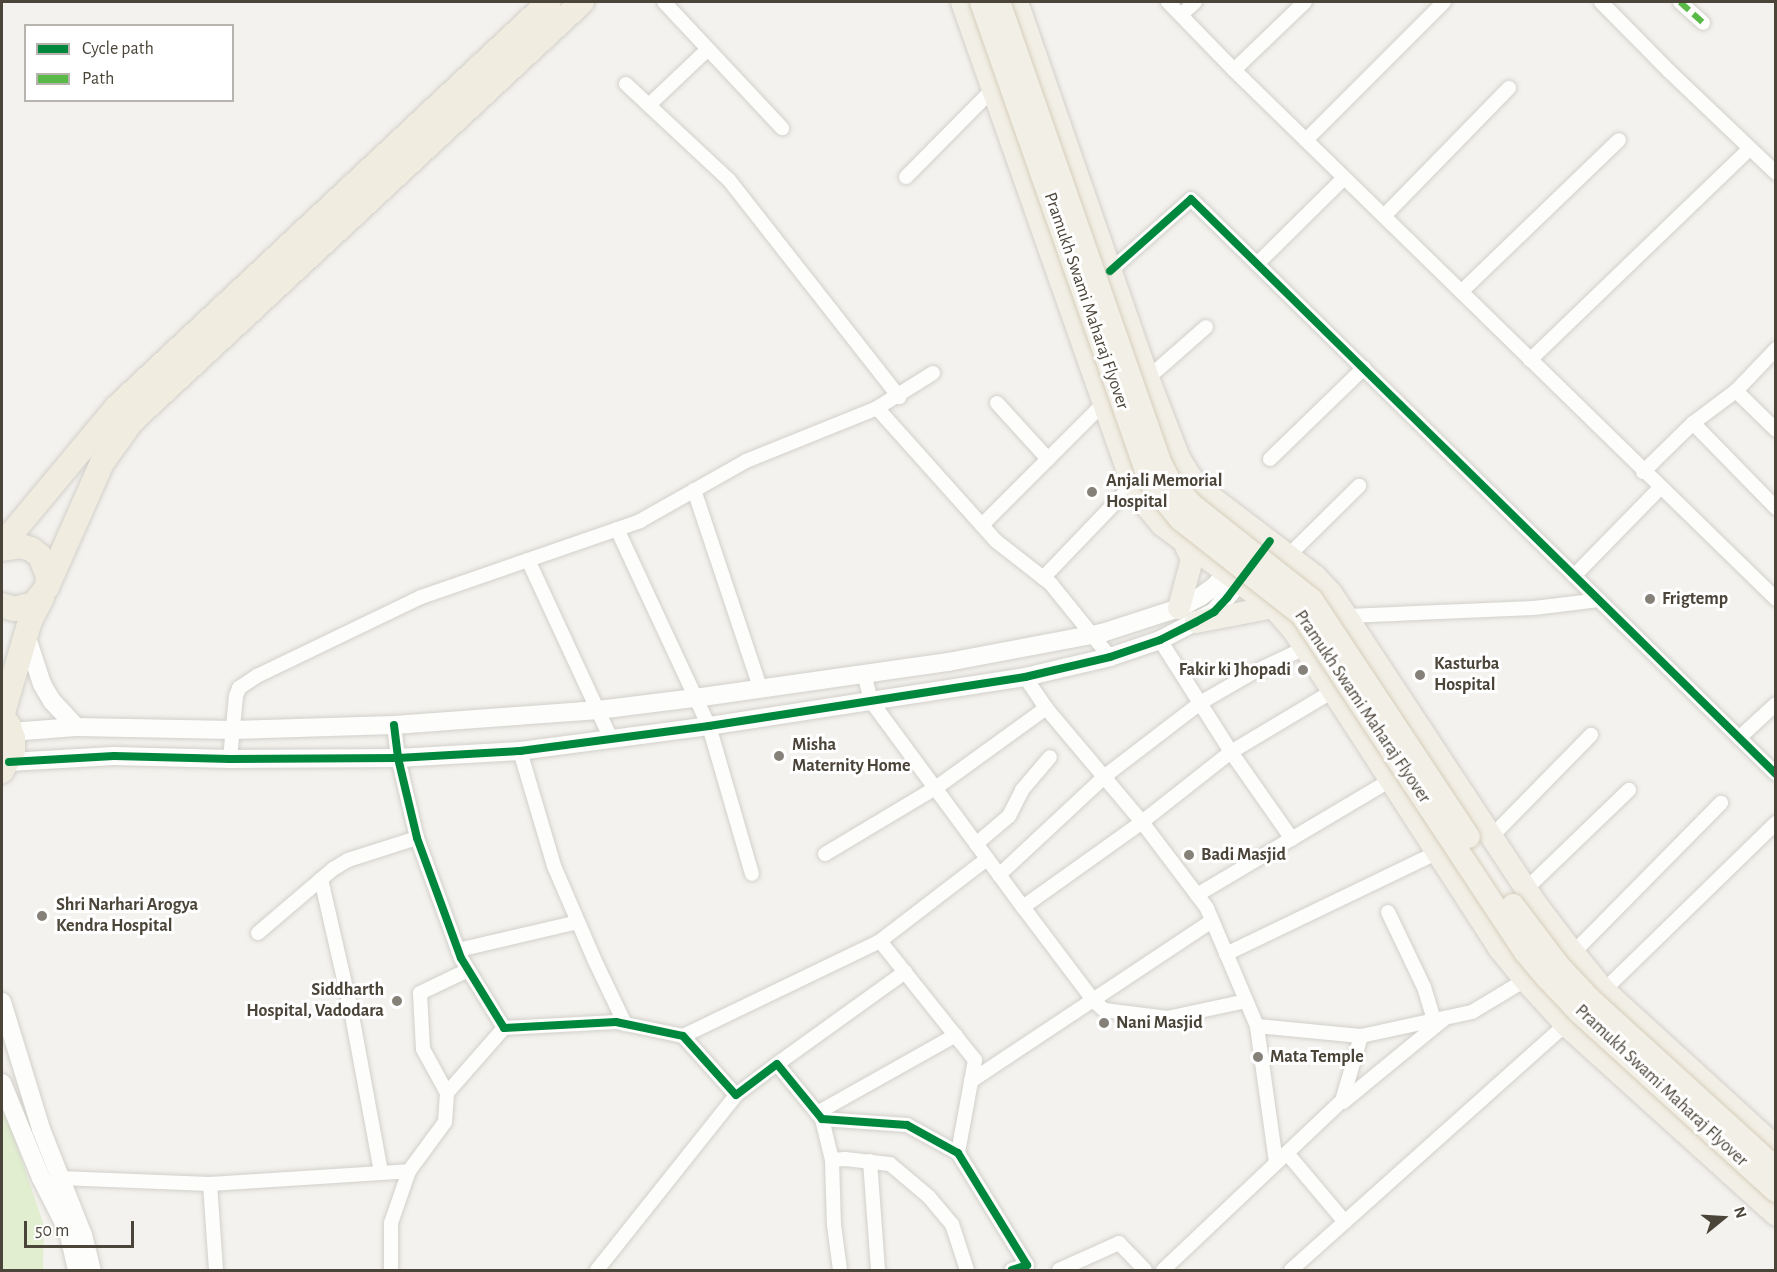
<!DOCTYPE html>
<html>
<head>
<meta charset="utf-8">
<style>
  body { margin:0 }
  #map { position:relative; width:1777px; height:1272px; overflow:hidden; background:#f4f2ee; font-family:"Alegreya Sans",sans-serif }
  div>[style] { position:absolute }
  [style*='--x'] { left:calc(var(--x)*1px); top:calc(var(--y)*1px); width:calc(var(--w)*1px); rotate:calc(var(--a)*1deg) }
  .green>* { inset:0; background:#e1eecf }
  .roads { filter:drop-shadow(0 0 2px #d2d0cb) drop-shadow(0 0 2px #d2d0cb) }
  .minor>* { height:14px; margin:-7px; padding:0 7px; transform-origin:7px; border-radius:7px; background:#fdfdfc }
  .tertiary>* { height:18px; margin:-9px; padding:0 9px; transform-origin:9px; border-radius:9px; background:#fdfdfc }
  .primary>* { height:22px; margin:-11px; padding:0 11px; transform-origin:11px; border-radius:11px; background:#f2efe6 }
  .trunk>* { height:24px; margin:-12px; padding:0 12px; transform-origin:12px; border-radius:12px; background:#f0ece0 }
  .bridges { filter:drop-shadow(0 0 2px #d6cebb) drop-shadow(0 0 2px #d6cebb) }
  .primary-bridge>* { height:22px; margin:-11px; padding:0 11px; transform-origin:11px; border-radius:11px; background:#f2efe6 }
  .quiet>* { height:6px; margin-top:-3px; transform-origin:0; background:repeating-linear-gradient(90deg,#58b947 0 12px,transparent 0 18px) }
  .cycleway>* { height:8px; margin:-4px; padding:0 4px; transform-origin:4px; border-radius:4px; background:#00873e }
  .dots>* { width:16px; height:16px; translate:-50% -50%; box-sizing:border-box; border:3px solid #fff; border-radius:50% }
  span { translate:-50% -50%; white-space:nowrap; text-align:center; line-height:1.15; -webkit-text-stroke:6px #fff; paint-order:stroke }
  .street-label { font-size:18px; color:#4b4439 }
  .poi-label { font-size:18px; color:#4b4439; font-weight:700 }
  .left { translate:0 -50%; text-align:left }
  .right { translate:-100% -50%; text-align:right }
  .frame { position:absolute; inset:0; border:3px solid #4b4439; pointer-events:none }
  .legend { position:absolute; left:24px; top:24px; width:210px; height:78px; box-sizing:border-box; background:#fff; border:2px solid #b7b4b0; margin:0; padding:8px 10px; list-style:none; font-size:18px; color:#4b4439 }
  .legend li { display:flex; align-items:center; gap:12px; height:30px }
  .legend b { width:30px; border:2px solid #b7b4b0 }
  .north { position:absolute; left:1693px; top:1188px; width:60px; height:60px; -webkit-text-stroke:4px #fff; paint-order:stroke; rotate:72deg; font-size:16px; font-weight:700; line-height:24px; text-align:center; color:#4b4439 }
  .north::after { content:''; display:block; margin:auto; width:21px; height:27px; background:#4b4439; clip-path:polygon(50% 0,100% 100%,50% 72%,0 100%) }
  .scale { position:absolute; left:24px; top:1221px; width:110px; height:27px; box-sizing:border-box; border:3px solid #4b4439; border-top:0; padding-left:8px; font-size:18px; line-height:21px; white-space:nowrap; color:#4b4439; -webkit-text-stroke:4px #fff; paint-order:stroke }
</style>
</head>
<body>
<div id="map">
  <div class="green">
    <i style="clip-path:polygon(2px 1100px,44px 1226px,43px 1270px,2px 1270px)"></i>
  </div>
  <div class="roads">
    <div class="minor">
      <i style="--x:664;--y:2;--w:173;--a:46.9"></i>
      <i style="--x:1168;--y:2;--w:95;--a:45.9"></i>
      <i style="--x:1234;--y:70;--w:757;--a:44.3"></i>
      <i style="--x:1601;--y:2;--w:97;--a:45.4"></i>
      <i style="--x:1669;--y:71;--w:148;--a:43.6"></i>
      <i style="--x:1680;--y:2;--w:31;--a:42"></i>
      <i style="--x:1181;--y:15;--w:19;--a:-43"></i>
      <i style="--x:1234;--y:70;--w:98;--a:-43.8"></i>
      <i style="--x:626;--y:84;--w:141;--a:43"></i>
      <i style="--x:729;--y:180;--w:276;--a:51.9"></i>
      <i style="--x:649;--y:105;--w:81;--a:-43.5"></i>
      <i style="--x:1306;--y:140;--w:195;--a:-45"></i>
      <i style="--x:906;--y:177;--w:124;--a:-45.3"></i>
      <i style="--x:1384;--y:216;--w:179;--a:-45.7"></i>
      <i style="--x:1257;--y:264;--w:122;--a:-44.7"></i>
      <i style="--x:1110;--y:271;--w:108;--a:-41.6"></i>
      <i style="--x:1191;--y:199;--w:820;--a:44.51"></i>
      <i style="--x:1461;--y:292;--w:219;--a:-43.9"></i>
      <i style="--x:1530;--y:360;--w:304;--a:-43.9"></i>
      <i style="--x:1148;--y:378;--w:77;--a:-41.3"></i>
      <i style="--x:1736;--y:391;--w:56;--a:44.3"></i>
      <i style="--x:997;--y:403;--w:76;--a:47.7"></i>
      <i style="--x:877;--y:408;--w:66;--a:-32"></i>
      <i style="--x:1693;--y:423;--w:119;--a:45.7"></i>
      <i style="--x:1270;--y:459;--w:131;--a:-44.1"></i>
      <i style="--x:1643;--y:472;--w:70;--a:-44.4"></i>
      <i style="--x:1693;--y:423;--w:54;--a:-36.7"></i>
      <i style="--x:1736;--y:391;--w:58;--a:-46.4"></i>
      <i style="--x:694;--y:490;--w:208;--a:71.5"></i>
      <i style="--x:982;--y:525;--w:173;--a:-45"></i>
      <i style="--x:617;--y:529;--w:217;--a:65"></i>
      <i style="--x:709;--y:726;--w:154;--a:73.8"></i>
      <i style="--x:1288;--y:556;--w:100;--a:-44.6"></i>
      <i style="--x:528;--y:560;--w:197;--a:65.1"></i>
      <i style="--x:1574;--y:576;--w:123;--a:-45.7"></i>
      <i style="--x:1043;--y:578;--w:130;--a:-46.2"></i>
      <i style="--x:1348;--y:616;--w:186;--a:-2.5"></i>
      <i style="--x:1534;--y:608;--w:65;--a:-7"></i>
      <i style="--x:1160;--y:640;--w:133;--a:57.6"></i>
      <i style="--x:1231;--y:752;--w:106;--a:55"></i>
      <i style="--x:864;--y:673;--w:29;--a:76"></i>
      <i style="--x:871;--y:701;--w:256;--a:53.6"></i>
      <i style="--x:1023;--y:907;--w:146;--a:-35.5"></i>
      <i style="--x:1142;--y:822;--w:149;--a:-130.1"></i>
      <i style="--x:1046;--y:708;--w:37;--a:-124"></i>
      <i style="--x:394;--y:725;--w:33;--a:83"></i>
      <i style="--x:398;--y:758;--w:82;--a:76.6"></i>
      <i style="--x:417;--y:838;--w:128;--a:69.9"></i>
      <i style="--x:461;--y:958;--w:82;--a:58.4"></i>
      <i style="--x:504;--y:1028;--w:112;--a:-3.1"></i>
      <i style="--x:616;--y:1022;--w:68;--a:11.8"></i>
      <i style="--x:683;--y:1036;--w:79;--a:48.1"></i>
      <i style="--x:736;--y:1095;--w:51;--a:-37.1"></i>
      <i style="--x:777;--y:1064;--w:71;--a:50.7"></i>
      <i style="--x:822;--y:1119;--w:85;--a:4"></i>
      <i style="--x:907;--y:1125;--w:58;--a:28.8"></i>
      <i style="--x:958;--y:1153;--w:132;--a:58.4"></i>
      <i style="--x:1027;--y:1265;--w:16;--a:162"></i>
      <i style="--x:1739;--y:738;--w:50;--a:-42.6"></i>
      <i style="--x:520;--y:751;--w:120;--a:73.5"></i>
      <i style="--x:554;--y:866;--w:103;--a:66.7"></i>
      <i style="--x:595;--y:961;--w:70;--a:64.5"></i>
      <i style="--x:230;--y:759;--w:63;--a:-84.6"></i>
      <i style="--x:236;--y:696;--w:9;--a:-69"></i>
      <i style="--x:239;--y:688;--w:22;--a:-34"></i>
      <i style="--x:257;--y:676;--w:182;--a:-25.7"></i>
      <i style="--x:421;--y:597;--w:232;--a:-19.1"></i>
      <i style="--x:640;--y:521;--w:122;--a:-29.5"></i>
      <i style="--x:746;--y:461;--w:141;--a:-22"></i>
      <i style="--x:877;--y:408;--w:178;--a:48.2"></i>
      <i style="--x:996;--y:541;--w:70;--a:38"></i>
      <i style="--x:1051;--y:584;--w:94;--a:51.1"></i>
      <i style="--x:1491;--y:837;--w:143;--a:-45.6"></i>
      <i style="--x:976;--y:844;--w:43;--a:-40.3"></i>
      <i style="--x:1009;--y:816;--w:29;--a:-63"></i>
      <i style="--x:1022;--y:790;--w:43;--a:-49.7"></i>
      <i style="--x:825;--y:854;--w:131;--a:-30.9"></i>
      <i style="--x:937;--y:787;--w:135;--a:-35.9"></i>
      <i style="--x:999;--y:875;--w:145;--a:-43"></i>
      <i style="--x:1105;--y:776;--w:120;--a:-37.5"></i>
      <i style="--x:1200;--y:703;--w:60;--a:-30"></i>
      <i style="--x:1252;--y:673;--w:59;--a:-25.3"></i>
      <i style="--x:321;--y:879;--w:134;--a:77.1"></i>
      <i style="--x:351;--y:1010;--w:165;--a:79.5"></i>
      <i style="--x:1526;--y:889;--w:143;--a:-43.9"></i>
      <i style="--x:1197;--y:895;--w:227;--a:-30.7"></i>
      <i style="--x:1023;--y:907;--w:116;--a:53"></i>
      <i style="--x:1093;--y:1000;--w:15;--a:42"></i>
      <i style="--x:1104;--y:1010;--w:64;--a:7.2"></i>
      <i style="--x:1167;--y:1018;--w:81;--a:-12.1"></i>
      <i style="--x:1388;--y:912;--w:83;--a:64.4"></i>
      <i style="--x:1424;--y:987;--w:34;--a:73"></i>
      <i style="--x:258;--y:933;--w:99;--a:-40.5"></i>
      <i style="--x:333;--y:869;--w:17;--a:-31"></i>
      <i style="--x:348;--y:860;--w:72;--a:-17.7"></i>
      <i style="--x:880;--y:941;--w:135;--a:-37.5"></i>
      <i style="--x:458;--y:950;--w:123;--a:-13.1"></i>
      <i style="--x:1573;--y:953;--w:211;--a:-45.4"></i>
      <i style="--x:1226;--y:954;--w:235;--a:-25.7"></i>
      <i style="--x:1599;--y:995;--w:247;--a:-44.2"></i>
      <i style="--x:1257;--y:1026;--w:104;--a:5.5"></i>
      <i style="--x:1361;--y:1036;--w:114;--a:-12.2"></i>
      <i style="--x:1472;--y:1012;--w:62;--a:-31.1"></i>
      <i style="--x:683;--y:1036;--w:219;--a:-25.7"></i>
      <i style="--x:880;--y:941;--w:152;--a:51.4"></i>
      <i style="--x:975;--y:1060;--w:95;--a:100.4"></i>
      <i style="--x:777;--y:1064;--w:158;--a:-35.7"></i>
      <i style="--x:971;--y:1081;--w:289;--a:-33.6"></i>
      <i style="--x:447;--y:1093;--w:86;--a:-48.8"></i>
      <i style="--x:1343;--y:1102;--w:131;--a:-39.4"></i>
      <i style="--x:817;--y:1113;--w:159;--a:-29.3"></i>
      <i style="--x:822;--y:1119;--w:42;--a:76.3"></i>
      <i style="--x:1287;--y:1153;--w:90;--a:50"></i>
      <i style="--x:870;--y:1161;--w:109;--a:85.8"></i>
      <i style="--x:1276;--y:1162;--w:137;--a:-98"></i>
      <i style="--x:1257;--y:1026;--w:128;--a:-113"></i>
      <i style="--x:1207;--y:908;--w:108;--a:-127.1"></i>
      <i style="--x:1142;--y:822;--w:113;--a:-38.2"></i>
      <i style="--x:1231;--y:752;--w:119;--a:-30.9"></i>
      <i style="--x:60;--y:1178;--w:150;--a:2.3"></i>
      <i style="--x:210;--y:1184;--w:199;--a:-3.7"></i>
      <i style="--x:210;--y:1184;--w:86;--a:86"></i>
      <i style="--x:391;--y:1270;--w:47;--a:-90"></i>
      <i style="--x:391;--y:1223;--w:55;--a:-70.9"></i>
      <i style="--x:409;--y:1171;--w:61;--a:-53.7"></i>
      <i style="--x:445;--y:1122;--w:29;--a:-86"></i>
      <i style="--x:447;--y:1093;--w:50;--a:-118.6"></i>
      <i style="--x:423;--y:1049;--w:56;--a:-93.1"></i>
      <i style="--x:420;--y:993;--w:53;--a:-25.6"></i>
      <i style="--x:597;--y:1270;--w:223;--a:-51.5"></i>
      <i style="--x:840;--y:1270;--w:45;--a:-97.6"></i>
      <i style="--x:834;--y:1225;--w:65;--a:-91.8"></i>
      <i style="--x:832;--y:1160;--w:13;--a:-4"></i>
      <i style="--x:845;--y:1159;--w:45;--a:6.3"></i>
      <i style="--x:890;--y:1164;--w:51;--a:40.2"></i>
      <i style="--x:929;--y:1197;--w:35;--a:50"></i>
      <i style="--x:952;--y:1224;--w:48;--a:71.9"></i>
      <i style="--x:1059;--y:1270;--w:66;--a:-24.2"></i>
      <i style="--x:1119;--y:1243;--w:37;--a:46"></i>
      <i style="--x:1163;--y:1270;--w:246;--a:-43.4"></i>
      <i style="--x:1342;--y:1101;--w:68;--a:-73.7"></i>
      <i style="--x:1291;--y:1270;--w:375;--a:-41.8"></i>
    </div>
    <div class="tertiary">
      <i style="--x:27;--y:638;--w:48;--a:71.9"></i>
      <i style="--x:42;--y:684;--w:20;--a:60"></i>
      <i style="--x:52;--y:701;--w:35;--a:47"></i>
      <i style="--x:11;--y:732;--w:65;--a:-4.4"></i>
      <i style="--x:76;--y:727;--w:157;--a:1.1"></i>
      <i style="--x:233;--y:730;--w:161;--a:-1.8"></i>
      <i style="--x:394;--y:725;--w:205;--a:-4.2"></i>
      <i style="--x:598;--y:710;--w:98;--a:-7.1"></i>
      <i style="--x:695;--y:698;--w:256;--a:-8.1"></i>
      <i style="--x:948;--y:662;--w:157;--a:-10.7"></i>
      <i style="--x:1102;--y:633;--w:81;--a:-18"></i>
      <i style="--x:1179;--y:608;--w:24;--a:-28"></i>
      <i style="--x:1200;--y:597;--w:20;--a:-37"></i>
      <i style="--x:1216;--y:585;--w:27;--a:-54"></i>
      <i style="--x:9;--y:762;--w:105;--a:-3.3"></i>
      <i style="--x:114;--y:756;--w:116;--a:1.5"></i>
      <i style="--x:230;--y:759;--w:168;--a:-0.3"></i>
      <i style="--x:398;--y:758;--w:122;--a:-3.3"></i>
      <i style="--x:520;--y:751;--w:191;--a:-7.5"></i>
      <i style="--x:709;--y:726;--w:320;--a:-8.8"></i>
      <i style="--x:1025;--y:677;--w:87;--a:-13.2"></i>
      <i style="--x:1110;--y:657;--w:53;--a:-18.8"></i>
      <i style="--x:1160;--y:640;--w:61;--a:-27.4"></i>
      <i style="--x:1214;--y:612;--w:52;--a:-49.6"></i>
      <i style="--x:2;--y:1002;--w:133;--a:72.9"></i>
      <i style="--x:41;--y:1129;--w:114;--a:68.4"></i>
      <i style="--x:83;--y:1235;--w:36;--a:76"></i>
      <i style="--x:2;--y:1083;--w:103;--a:67.7"></i>
      <i style="--x:41;--y:1178;--w:59;--a:63"></i>
      <i style="--x:68;--y:1231;--w:40;--a:77"></i>
    </div>
    <div class="primary">
      <i style="--x:962;--y:2;--w:507;--a:70.53"></i>
      <i style="--x:1131;--y:480;--w:24;--a:62"></i>
      <i style="--x:1142;--y:501;--w:31;--a:50"></i>
      <i style="--x:1162;--y:525;--w:138;--a:36.5"></i>
      <i style="--x:1273;--y:607;--w:32;--a:49"></i>
      <i style="--x:1294;--y:631;--w:378;--a:57.1"></i>
      <i style="--x:1499;--y:948;--w:41;--a:50.9"></i>
      <i style="--x:1525;--y:980;--w:61;--a:47.7"></i>
      <i style="--x:1566;--y:1025;--w:283;--a:42.1"></i>
      <i style="--x:1017;--y:2;--w:398;--a:70.8"></i>
      <i style="--x:1148;--y:378;--w:86;--a:68.8"></i>
      <i style="--x:1179;--y:458;--w:21;--a:59"></i>
      <i style="--x:1190;--y:476;--w:23;--a:47"></i>
      <i style="--x:1206;--y:493;--w:137;--a:37.3"></i>
      <i style="--x:1315;--y:576;--w:23;--a:47"></i>
      <i style="--x:1331;--y:593;--w:372;--a:56.6"></i>
      <i style="--x:1536;--y:904;--w:53;--a:52.7"></i>
      <i style="--x:1568;--y:946;--w:57;--a:50.7"></i>
      <i style="--x:1604;--y:990;--w:233;--a:42.4"></i>
      <i style="--x:1179;--y:608;--w:51;--a:-75.1"></i>
      <i style="--x:1192;--y:559;--w:21;--a:-115"></i>
      <i style="--x:1196;--y:622;--w:78;--a:-11"></i>
    </div>
    <div class="trunk">
      <i style="--x:2;--y:545;--w:180;--a:-50.2"></i>
      <i style="--x:117;--y:407;--w:592;--a:-43.15"></i>
      <i style="--x:2;--y:549;--w:19;--a:-9"></i>
      <i style="--x:21;--y:546;--w:10;--a:17"></i>
      <i style="--x:31;--y:549;--w:11;--a:38"></i>
      <i style="--x:40;--y:556;--w:22;--a:68"></i>
      <i style="--x:48;--y:576;--w:11;--a:95"></i>
      <i style="--x:47;--y:587;--w:21;--a:127"></i>
      <i style="--x:34;--y:604;--w:21;--a:166"></i>
      <i style="--x:14;--y:609;--w:13;--a:-162"></i>
      <i style="--x:47;--y:587;--w:136;--a:-66.1"></i>
      <i style="--x:102;--y:463;--w:52;--a:-54.5"></i>
      <i style="--x:132;--y:421;--w:615;--a:-42.96"></i>
      <i style="--x:2;--y:716;--w:99;--a:-73.6"></i>
      <i style="--x:30;--y:621;--w:27;--a:-63"></i>
      <i style="--x:2;--y:716;--w:12;--a:55"></i>
      <i style="--x:9;--y:726;--w:13;--a:72"></i>
      <i style="--x:13;--y:738;--w:12;--a:90"></i>
      <i style="--x:13;--y:750;--w:24;--a:118"></i>
    </div>
  </div>
  <div class="bridges">
    <div class="primary-bridge">
      <i style="--x:981;--y:2;--w:495;--a:70.6"></i>
      <i style="--x:1145;--y:469;--w:19;--a:65"></i>
      <i style="--x:1153;--y:486;--w:43;--a:50.7"></i>
      <i style="--x:1180;--y:519;--w:155;--a:38.2"></i>
      <i style="--x:1302;--y:615;--w:404;--a:56.5"></i>
      <i style="--x:1525;--y:952;--w:35;--a:50"></i>
      <i style="--x:1548;--y:979;--w:45;--a:46.8"></i>
      <i style="--x:1579;--y:1012;--w:266;--a:42.3"></i>
      <i style="--x:999;--y:2;--w:487;--a:70.7"></i>
      <i style="--x:1160;--y:462;--w:20;--a:63"></i>
      <i style="--x:1169;--y:480;--w:33;--a:47"></i>
      <i style="--x:1191;--y:504;--w:154;--a:38.4"></i>
      <i style="--x:1312;--y:600;--w:284;--a:56.5"></i>
      <i style="--x:1513;--y:905;--w:76;--a:53"></i>
      <i style="--x:1559;--y:966;--w:45;--a:46.8"></i>
      <i style="--x:1590;--y:999;--w:251;--a:42.3"></i>
    </div>
  </div>
  <div class="quiet">
    <i style="--x:1680;--y:2;--w:31;--a:42"></i>
  </div>
  <div class="cycleway">
    <i style="--x:1110;--y:271;--w:108;--a:-41.6"></i>
    <i style="--x:1191;--y:199;--w:820;--a:44.51"></i>
    <i style="--x:394;--y:725;--w:33;--a:83"></i>
    <i style="--x:398;--y:758;--w:82;--a:76.6"></i>
    <i style="--x:417;--y:838;--w:128;--a:69.9"></i>
    <i style="--x:461;--y:958;--w:82;--a:58.4"></i>
    <i style="--x:504;--y:1028;--w:112;--a:-3.1"></i>
    <i style="--x:616;--y:1022;--w:68;--a:11.8"></i>
    <i style="--x:683;--y:1036;--w:79;--a:48.1"></i>
    <i style="--x:736;--y:1095;--w:51;--a:-37.1"></i>
    <i style="--x:777;--y:1064;--w:71;--a:50.7"></i>
    <i style="--x:822;--y:1119;--w:85;--a:4"></i>
    <i style="--x:907;--y:1125;--w:58;--a:28.8"></i>
    <i style="--x:958;--y:1153;--w:132;--a:58.4"></i>
    <i style="--x:1027;--y:1265;--w:16;--a:162"></i>
    <i style="--x:9;--y:762;--w:105;--a:-3.3"></i>
    <i style="--x:114;--y:756;--w:116;--a:1.5"></i>
    <i style="--x:230;--y:759;--w:168;--a:-0.3"></i>
    <i style="--x:398;--y:758;--w:122;--a:-3.3"></i>
    <i style="--x:520;--y:751;--w:191;--a:-7.5"></i>
    <i style="--x:709;--y:726;--w:320;--a:-8.8"></i>
    <i style="--x:1025;--y:677;--w:87;--a:-13.2"></i>
    <i style="--x:1110;--y:657;--w:53;--a:-18.8"></i>
    <i style="--x:1160;--y:640;--w:40;--a:-26.6"></i>
    <i style="--x:1196;--y:622;--w:21;--a:-29"></i>
    <i style="--x:1214;--y:612;--w:19;--a:-47"></i>
    <i style="--x:1227;--y:598;--w:71;--a:-53"></i>
  </div>
  <div class="dots">
    <i style="left:1092px;top:492px;background:#868178"></i>
    <i style="left:1650px;top:599px;background:#868178"></i>
    <i style="left:1303px;top:670px;background:#868178"></i>
    <i style="left:1420px;top:675px;background:#868178"></i>
    <i style="left:779px;top:756px;background:#868178"></i>
    <i style="left:1189px;top:855px;background:#868178"></i>
    <i style="left:42px;top:916px;background:#868178"></i>
    <i style="left:397px;top:1001px;background:#868178"></i>
    <i style="left:1104px;top:1023px;background:#868178"></i>
    <i style="left:1258px;top:1057px;background:#868178"></i>
  </div>
  <div class="street-label">
    <span style="left:1086px;top:301px;rotate:71deg">Pramukh Swami Maharaj Flyover</span>
    <span style="left:1362px;top:707px;rotate:56deg">Pramukh Swami Maharaj Flyover</span>
    <span style="left:1661px;top:1086px;rotate:43deg">Pramukh Swami Maharaj Flyover</span>
  </div>
  <div class="poi-label">
    <span class="left" style="left:1106px;top:492px">Anjali Memorial<br>Hospital</span>
    <span class="left" style="left:1662px;top:599px">Frigtemp</span>
    <span class="left" style="left:1434px;top:675px">Kasturba<br>Hospital</span>
    <span class="right" style="left:1291px;top:670px">Fakir ki Jhopadi</span>
    <span class="left" style="left:792px;top:756px">Misha<br>Maternity Home</span>
    <span class="left" style="left:1201px;top:855px">Badi Masjid</span>
    <span class="left" style="left:56px;top:916px">Shri Narhari Arogya<br>Kendra Hospital</span>
    <span class="right" style="left:384px;top:1001px">Siddharth<br>Hospital, Vadodara</span>
    <span class="left" style="left:1116px;top:1023px">Nani Masjid</span>
    <span class="left" style="left:1270px;top:1057px">Mata Temple</span>
  </div>
  <div class="frame"></div>
  <ul class="legend">
  <li><b style="height:8px;background:#00873e"></b>Cycle path</li>
  <li><b style="height:8px;background:#58b947"></b>Path</li>
  </ul>
  <div class="north">N</div>
  <div class="scale">50 m</div>
</div>
</body>
</html>
